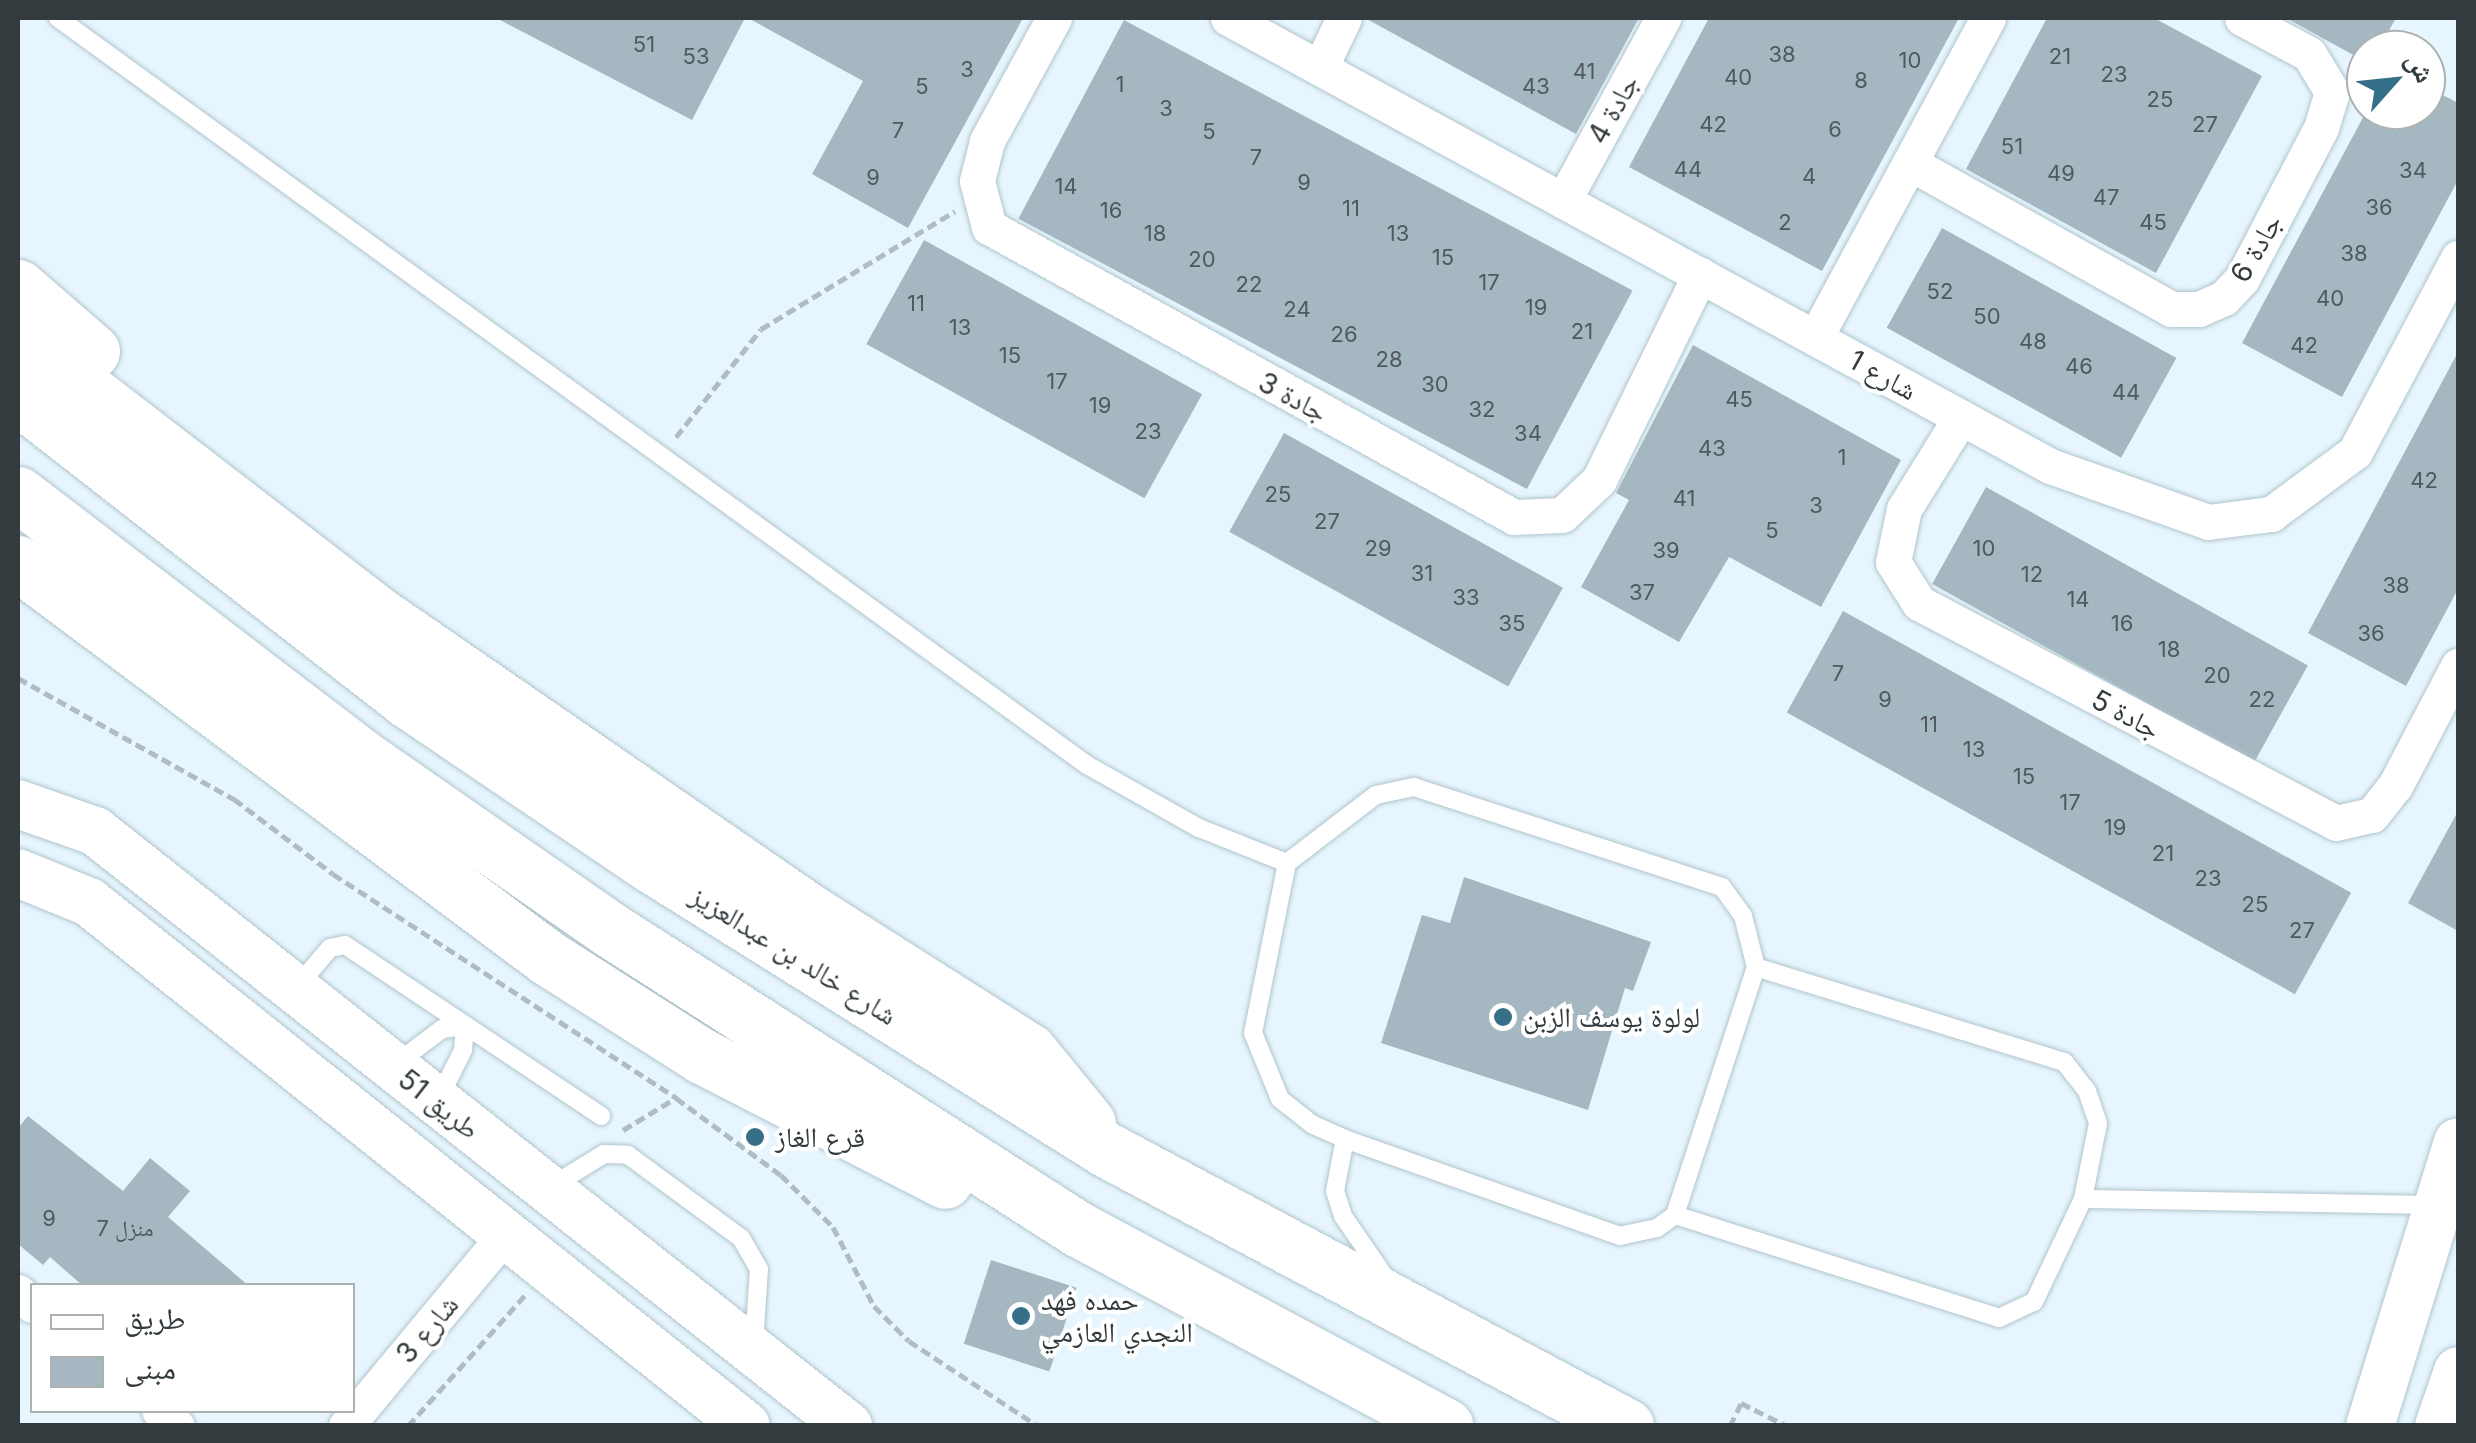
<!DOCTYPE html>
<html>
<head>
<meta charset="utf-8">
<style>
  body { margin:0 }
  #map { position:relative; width:2476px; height:1443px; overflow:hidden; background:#e7f6fe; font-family:Inter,"Noto Naskh Arabic",sans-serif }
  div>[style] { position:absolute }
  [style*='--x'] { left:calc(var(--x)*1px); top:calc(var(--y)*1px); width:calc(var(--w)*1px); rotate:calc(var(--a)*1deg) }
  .building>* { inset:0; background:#a5b7c0; transform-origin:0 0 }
  .path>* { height:5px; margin-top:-2.5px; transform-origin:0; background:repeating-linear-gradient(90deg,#afbcc3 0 10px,transparent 0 15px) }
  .roads { filter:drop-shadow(0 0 2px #b1c4cd) drop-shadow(0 0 2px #b1c4cd) }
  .lane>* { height:18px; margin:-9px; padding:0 9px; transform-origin:9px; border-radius:9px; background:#fff }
  .street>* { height:35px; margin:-17.5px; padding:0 17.5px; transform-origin:17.5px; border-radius:17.5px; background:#fff }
  .secondary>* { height:48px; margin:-24px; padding:0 24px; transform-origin:24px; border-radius:24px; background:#fff }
  .primary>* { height:55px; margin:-27.5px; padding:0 27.5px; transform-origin:27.5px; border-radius:27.5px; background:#fff }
  .dots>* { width:28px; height:28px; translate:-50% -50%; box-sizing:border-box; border:5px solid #fff; border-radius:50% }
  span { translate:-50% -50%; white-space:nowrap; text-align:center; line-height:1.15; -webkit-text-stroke:8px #fff; paint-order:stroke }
  .number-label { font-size:22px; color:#505a5e }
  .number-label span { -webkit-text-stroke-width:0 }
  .street-label { font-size:28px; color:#333b3e }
  .poi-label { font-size:28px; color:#333b3e }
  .left { translate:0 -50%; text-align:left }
  .frame { position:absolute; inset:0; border:20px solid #333b3e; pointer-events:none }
  .legend { position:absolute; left:30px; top:1283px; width:325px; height:130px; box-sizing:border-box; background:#fff; border:2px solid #adb1b2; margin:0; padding:12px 18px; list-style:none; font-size:30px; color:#333b3e }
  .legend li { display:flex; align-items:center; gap:20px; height:50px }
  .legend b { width:50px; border:2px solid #adb1b2 }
  .north { position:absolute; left:2346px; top:30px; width:100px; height:100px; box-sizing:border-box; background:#fff; border:2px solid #adb1b2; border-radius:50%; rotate:63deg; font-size:28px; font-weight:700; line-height:40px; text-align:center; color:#333b3e }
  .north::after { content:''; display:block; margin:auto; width:35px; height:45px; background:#366f88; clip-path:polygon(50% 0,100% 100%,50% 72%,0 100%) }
</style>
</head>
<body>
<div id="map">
  <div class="building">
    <i style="clip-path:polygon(496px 18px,745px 18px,692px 120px)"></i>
    <i style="clip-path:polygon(748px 18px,1023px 18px,908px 228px,812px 174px,863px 81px)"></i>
    <i style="clip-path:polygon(1365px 18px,1639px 18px,1576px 134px)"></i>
    <i style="clip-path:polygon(1709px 18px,1959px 18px,1822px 271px,1629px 167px)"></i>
    <i style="clip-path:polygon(2047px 18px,2154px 18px,2262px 76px,2156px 273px,1966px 169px)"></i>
    <i style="clip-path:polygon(2286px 18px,2396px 18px,2378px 50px,2366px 50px,2366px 62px)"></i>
    <i style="left:1124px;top:20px;width:576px;height:225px;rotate:28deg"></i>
    <i style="clip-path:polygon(2426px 86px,2458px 103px,2458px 180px,2342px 397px,2242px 343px,2367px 110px,2426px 110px)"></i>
    <i style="left:1942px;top:228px;width:268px;height:114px;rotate:29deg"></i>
    <i style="left:924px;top:240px;width:318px;height:119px;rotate:29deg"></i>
    <i style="clip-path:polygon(1693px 345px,1901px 460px,1821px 607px,1729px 557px,1679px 642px,1581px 587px,1629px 500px,1616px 493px)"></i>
    <i style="clip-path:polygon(2458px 352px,2458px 589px,2406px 686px,2308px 633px)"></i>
    <i style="left:1284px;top:433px;width:319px;height:113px;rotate:29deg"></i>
    <i style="left:1986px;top:487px;width:368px;height:111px;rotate:29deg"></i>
    <i style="left:1843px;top:611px;width:581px;height:116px;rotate:29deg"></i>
    <i style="clip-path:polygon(2458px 811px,2458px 931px,2408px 903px)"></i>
    <i style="clip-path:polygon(1464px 877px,1651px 942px,1633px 991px,1625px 988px,1588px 1110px,1381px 1043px,1422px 915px,1450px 923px)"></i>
    <i style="clip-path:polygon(28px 1116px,123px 1191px,150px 1158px,190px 1191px,168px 1217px,249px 1286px,83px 1286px,50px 1257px,43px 1265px,18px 1244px,18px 1128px)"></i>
    <i style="left:991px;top:1260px;width:90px;height:88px;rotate:18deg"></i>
  </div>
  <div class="path">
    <i style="--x:676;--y:437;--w:137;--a:-51.8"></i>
    <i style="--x:761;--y:329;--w:227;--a:-31.3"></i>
    <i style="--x:18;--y:678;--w:248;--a:29.3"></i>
    <i style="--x:234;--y:799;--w:124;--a:37.1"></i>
    <i style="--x:333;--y:874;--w:410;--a:33.1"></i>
    <i style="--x:676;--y:1098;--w:130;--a:36.3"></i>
    <i style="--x:781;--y:1175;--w:74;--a:45"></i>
    <i style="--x:833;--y:1227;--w:89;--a:62.6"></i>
    <i style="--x:874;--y:1306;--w:49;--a:45"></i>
    <i style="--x:909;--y:1341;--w:154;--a:33.4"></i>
    <i style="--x:623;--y:1130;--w:62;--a:-31.1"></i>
    <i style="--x:408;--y:1426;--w:176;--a:-48.2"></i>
    <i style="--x:1730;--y:1426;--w:25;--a:-64"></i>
    <i style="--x:1741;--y:1403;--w:51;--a:26.6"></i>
  </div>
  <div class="roads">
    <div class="lane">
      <i style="--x:58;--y:18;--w:1272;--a:35.98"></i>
      <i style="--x:1087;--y:765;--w:129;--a:29.4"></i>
      <i style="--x:1199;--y:828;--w:95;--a:21.7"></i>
      <i style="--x:1414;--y:787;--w:324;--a:18"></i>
      <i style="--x:1722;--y:887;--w:36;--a:54"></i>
      <i style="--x:1743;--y:916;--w:53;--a:75.7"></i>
      <i style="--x:1756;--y:967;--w:261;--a:108.1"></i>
      <i style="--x:1675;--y:1215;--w:22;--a:144"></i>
      <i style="--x:1657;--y:1228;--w:38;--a:168"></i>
      <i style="--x:1620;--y:1236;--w:292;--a:-160.6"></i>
      <i style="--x:1345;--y:1139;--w:35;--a:-156"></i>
      <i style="--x:1313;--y:1125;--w:42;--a:-141.8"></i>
      <i style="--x:1280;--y:1099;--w:71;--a:-112.2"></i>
      <i style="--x:1253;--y:1033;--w:173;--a:-78.7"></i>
      <i style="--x:1287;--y:863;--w:112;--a:-37.4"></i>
      <i style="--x:1376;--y:795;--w:39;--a:-12"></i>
      <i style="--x:295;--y:989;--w:54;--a:-49.5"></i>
      <i style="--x:330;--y:948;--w:15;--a:-11"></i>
      <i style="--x:345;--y:945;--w:308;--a:33.7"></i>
      <i style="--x:393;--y:1066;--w:61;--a:-37.1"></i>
      <i style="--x:442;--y:1029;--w:23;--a:-7"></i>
      <i style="--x:438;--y:1100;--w:56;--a:-63.4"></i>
      <i style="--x:463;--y:1050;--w:24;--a:-85"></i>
      <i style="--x:1345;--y:1139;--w:53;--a:100.9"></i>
      <i style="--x:1335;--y:1191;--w:26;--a:72"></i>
      <i style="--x:1343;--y:1216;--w:78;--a:55.5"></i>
      <i style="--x:552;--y:1186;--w:61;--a:-31.6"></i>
      <i style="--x:604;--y:1154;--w:24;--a:2"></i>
      <i style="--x:628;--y:1155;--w:140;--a:36.3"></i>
      <i style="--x:741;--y:1238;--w:36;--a:60"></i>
      <i style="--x:759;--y:1269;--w:76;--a:93.8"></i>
      <i style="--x:2083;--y:1199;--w:354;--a:1"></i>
      <i style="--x:1675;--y:1215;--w:340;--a:17.6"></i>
      <i style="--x:1999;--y:1318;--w:38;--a:-25"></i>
      <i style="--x:2034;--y:1302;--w:114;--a:-64.6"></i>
      <i style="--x:2083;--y:1199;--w:77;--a:-78.8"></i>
      <i style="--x:2098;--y:1123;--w:34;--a:-109"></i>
      <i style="--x:2087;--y:1091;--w:37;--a:-128"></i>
      <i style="--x:2064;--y:1062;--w:322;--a:-162.9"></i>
    </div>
    <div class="street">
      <i style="--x:1054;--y:18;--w:140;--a:118.6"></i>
      <i style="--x:987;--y:141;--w:41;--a:104"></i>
      <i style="--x:977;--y:181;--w:48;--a:75.4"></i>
      <i style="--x:989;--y:227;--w:600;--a:28.92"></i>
      <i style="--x:1514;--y:517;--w:48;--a:-2.4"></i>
      <i style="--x:1562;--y:515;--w:51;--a:-43.4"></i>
      <i style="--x:1599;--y:480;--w:229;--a:-63.8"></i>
      <i style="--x:1228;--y:18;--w:936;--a:28.59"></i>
      <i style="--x:2050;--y:466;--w:168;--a:19.5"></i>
      <i style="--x:2208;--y:522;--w:64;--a:-7.2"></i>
      <i style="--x:2271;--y:514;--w:104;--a:-36.4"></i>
      <i style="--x:2355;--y:452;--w:220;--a:-62"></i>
      <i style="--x:1320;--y:68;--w:55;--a:-64.4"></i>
      <i style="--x:1910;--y:163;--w:299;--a:29.2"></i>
      <i style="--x:2171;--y:309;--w:28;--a:0"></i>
      <i style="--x:2199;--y:309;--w:27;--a:-24"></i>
      <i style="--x:2224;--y:298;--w:26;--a:-47"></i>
      <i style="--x:2242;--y:279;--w:170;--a:-62.4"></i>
      <i style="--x:2321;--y:128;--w:38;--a:-73"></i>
      <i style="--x:2332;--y:92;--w:44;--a:-121.2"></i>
      <i style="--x:2309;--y:54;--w:76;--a:-151.8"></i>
      <i style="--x:1563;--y:201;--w:209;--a:-61.3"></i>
      <i style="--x:1815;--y:338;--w:364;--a:-61.6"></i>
      <i style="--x:1961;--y:417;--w:108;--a:121.8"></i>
      <i style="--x:1904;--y:509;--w:54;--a:101.7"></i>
      <i style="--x:1893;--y:562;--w:49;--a:57.6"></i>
      <i style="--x:1919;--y:603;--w:471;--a:27.8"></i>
      <i style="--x:2336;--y:823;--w:37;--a:-13"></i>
      <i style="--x:2372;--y:815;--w:37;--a:-52"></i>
      <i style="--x:2395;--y:786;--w:136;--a:-62.3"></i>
      <i style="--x:18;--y:1292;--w:19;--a:43"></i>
      <i style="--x:159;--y:1410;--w:24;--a:42"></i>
      <i style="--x:346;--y:1426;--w:252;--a:-50.3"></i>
    </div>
    <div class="secondary">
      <i style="--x:18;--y:804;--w:82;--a:19.3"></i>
      <i style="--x:95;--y:831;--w:960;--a:38.31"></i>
      <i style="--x:18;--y:873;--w:77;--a:22.2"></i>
      <i style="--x:89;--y:902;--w:840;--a:38.57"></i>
      <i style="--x:2370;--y:1426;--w:297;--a:-72.8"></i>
      <i style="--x:2439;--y:1426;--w:58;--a:-70.9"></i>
    </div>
    <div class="primary">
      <i style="--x:18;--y:287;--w:98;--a:40.9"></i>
      <i style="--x:18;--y:337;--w:456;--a:37.6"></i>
      <i style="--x:379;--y:615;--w:523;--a:34.57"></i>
      <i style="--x:810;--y:912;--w:259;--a:32.4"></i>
      <i style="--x:1029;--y:1051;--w:93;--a:50.7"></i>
      <i style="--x:18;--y:397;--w:493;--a:37.9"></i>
      <i style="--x:407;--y:700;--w:295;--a:34.1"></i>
      <i style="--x:651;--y:865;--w:538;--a:32.01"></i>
      <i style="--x:1107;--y:1150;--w:588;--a:28"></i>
      <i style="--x:18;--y:494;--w:438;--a:37.4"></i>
      <i style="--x:366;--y:760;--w:296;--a:34.8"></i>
      <i style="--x:609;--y:929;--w:557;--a:32.61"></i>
      <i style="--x:1078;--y:1229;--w:417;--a:28.2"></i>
      <i style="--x:18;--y:563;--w:661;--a:36.7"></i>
      <i style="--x:548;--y:958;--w:183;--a:32.5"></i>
      <i style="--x:702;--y:1056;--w:273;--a:27.2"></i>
    </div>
  </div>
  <div class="dots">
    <i style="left:1503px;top:1017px;background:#366f88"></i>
    <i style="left:755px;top:1137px;background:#366f88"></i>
    <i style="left:1021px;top:1316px;background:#366f88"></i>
  </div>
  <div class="number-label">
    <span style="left:644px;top:45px">51</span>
    <span style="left:1782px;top:55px">38</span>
    <span style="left:696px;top:57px">53</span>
    <span style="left:2060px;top:57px">21</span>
    <span style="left:1910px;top:61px">10</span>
    <span style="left:967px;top:70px">3</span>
    <span style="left:1584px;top:72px">41</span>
    <span style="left:2114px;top:75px">23</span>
    <span style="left:1738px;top:78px">40</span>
    <span style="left:1861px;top:81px">8</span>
    <span style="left:1120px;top:85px">1</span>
    <span style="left:922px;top:87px">5</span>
    <span style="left:1536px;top:87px">43</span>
    <span style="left:2160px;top:100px">25</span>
    <span style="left:1166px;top:109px">3</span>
    <span style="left:1713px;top:125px">42</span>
    <span style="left:2205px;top:125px">27</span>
    <span style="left:1835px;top:130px">6</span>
    <span style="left:898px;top:131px">7</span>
    <span style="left:1209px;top:132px">5</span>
    <span style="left:2012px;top:147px">51</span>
    <span style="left:1256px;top:158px">7</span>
    <span style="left:1688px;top:170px">44</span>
    <span style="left:2413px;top:171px">34</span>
    <span style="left:2061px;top:174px">49</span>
    <span style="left:1809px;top:177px">4</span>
    <span style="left:873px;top:178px">9</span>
    <span style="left:1304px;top:183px">9</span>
    <span style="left:1066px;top:187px">14</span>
    <span style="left:2106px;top:198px">47</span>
    <span style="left:2379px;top:208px">36</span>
    <span style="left:1351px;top:209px">11</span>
    <span style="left:1111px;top:211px">16</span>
    <span style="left:1785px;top:223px">2</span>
    <span style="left:2153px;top:223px">45</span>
    <span style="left:1155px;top:234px">18</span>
    <span style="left:1398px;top:234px">13</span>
    <span style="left:2354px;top:254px">38</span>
    <span style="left:1443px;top:258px">15</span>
    <span style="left:1202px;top:260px">20</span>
    <span style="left:1489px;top:283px">17</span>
    <span style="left:1249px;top:285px">22</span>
    <span style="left:1940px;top:292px">52</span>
    <span style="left:2330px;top:299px">40</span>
    <span style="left:916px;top:304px">11</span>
    <span style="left:1536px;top:308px">19</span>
    <span style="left:1297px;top:310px">24</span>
    <span style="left:1987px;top:317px">50</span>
    <span style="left:960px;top:328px">13</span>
    <span style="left:1582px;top:332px">21</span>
    <span style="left:1344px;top:335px">26</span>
    <span style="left:2033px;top:342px">48</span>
    <span style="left:2304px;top:346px">42</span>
    <span style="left:1010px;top:356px">15</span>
    <span style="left:1389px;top:360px">28</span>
    <span style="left:2079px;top:367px">46</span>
    <span style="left:1057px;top:382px">17</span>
    <span style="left:1435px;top:385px">30</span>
    <span style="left:2126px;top:393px">44</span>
    <span style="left:1739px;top:400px">45</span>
    <span style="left:1100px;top:406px">19</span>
    <span style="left:1482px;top:410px">32</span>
    <span style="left:1148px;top:432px">23</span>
    <span style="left:1528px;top:434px">34</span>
    <span style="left:1712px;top:449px">43</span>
    <span style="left:1842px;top:458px">1</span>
    <span style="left:2424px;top:481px">42</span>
    <span style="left:1278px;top:495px">25</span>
    <span style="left:1684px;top:499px">41</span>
    <span style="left:1816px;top:506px">3</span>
    <span style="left:1327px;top:522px">27</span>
    <span style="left:1772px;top:531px">5</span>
    <span style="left:1378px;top:549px">29</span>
    <span style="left:1984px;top:549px">10</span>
    <span style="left:1666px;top:551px">39</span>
    <span style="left:1422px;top:574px">31</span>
    <span style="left:2032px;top:575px">12</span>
    <span style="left:2396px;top:586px">38</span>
    <span style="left:1642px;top:593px">37</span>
    <span style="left:1466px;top:598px">33</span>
    <span style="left:2078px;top:600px">14</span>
    <span style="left:1512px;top:624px">35</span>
    <span style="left:2122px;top:624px">16</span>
    <span style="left:2371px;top:634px">36</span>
    <span style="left:2169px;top:650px">18</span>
    <span style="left:1838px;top:674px">7</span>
    <span style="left:2217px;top:676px">20</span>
    <span style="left:1885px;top:700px">9</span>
    <span style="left:2262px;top:700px">22</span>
    <span style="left:1929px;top:725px">11</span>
    <span style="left:1974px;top:750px">13</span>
    <span style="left:2024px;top:777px">15</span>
    <span style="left:2070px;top:803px">17</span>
    <span style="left:2115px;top:828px">19</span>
    <span style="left:2163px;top:854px">21</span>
    <span style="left:2208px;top:879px">23</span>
    <span style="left:2255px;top:905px">25</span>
    <span style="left:2302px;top:931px">27</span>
    <span style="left:49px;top:1219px">9</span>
    <span style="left:125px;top:1229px">7 منزل</span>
  </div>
  <div class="street-label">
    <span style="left:1613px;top:109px;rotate:-61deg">جادة 4</span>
    <span style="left:2256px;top:248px;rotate:-60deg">جادة 6</span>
    <span style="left:1883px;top:375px;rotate:29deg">شارع 1</span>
    <span style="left:1293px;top:397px;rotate:28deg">جادة 3</span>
    <span style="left:2126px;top:714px;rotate:28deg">جادة 5</span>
    <span style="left:794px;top:955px;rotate:32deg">شارع خالد بن عبدالعزيز</span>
    <span style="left:439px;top:1104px;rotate:38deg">طريق 51</span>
    <span style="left:427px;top:1329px;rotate:-50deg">شارع 3</span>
  </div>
  <div class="poi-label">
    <span class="left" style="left:1523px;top:1017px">لولوة يوسف الزبن</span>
    <span class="left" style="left:775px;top:1137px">قرع الغاز</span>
    <span class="left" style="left:1041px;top:1316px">حمده فهد<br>النجدي العازمي</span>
  </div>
  <div class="frame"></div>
  <ul class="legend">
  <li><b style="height:12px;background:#fff"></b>طريق</li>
  <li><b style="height:28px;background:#a5b7c0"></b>مبنى</li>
  </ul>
  <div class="north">ش</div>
</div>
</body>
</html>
